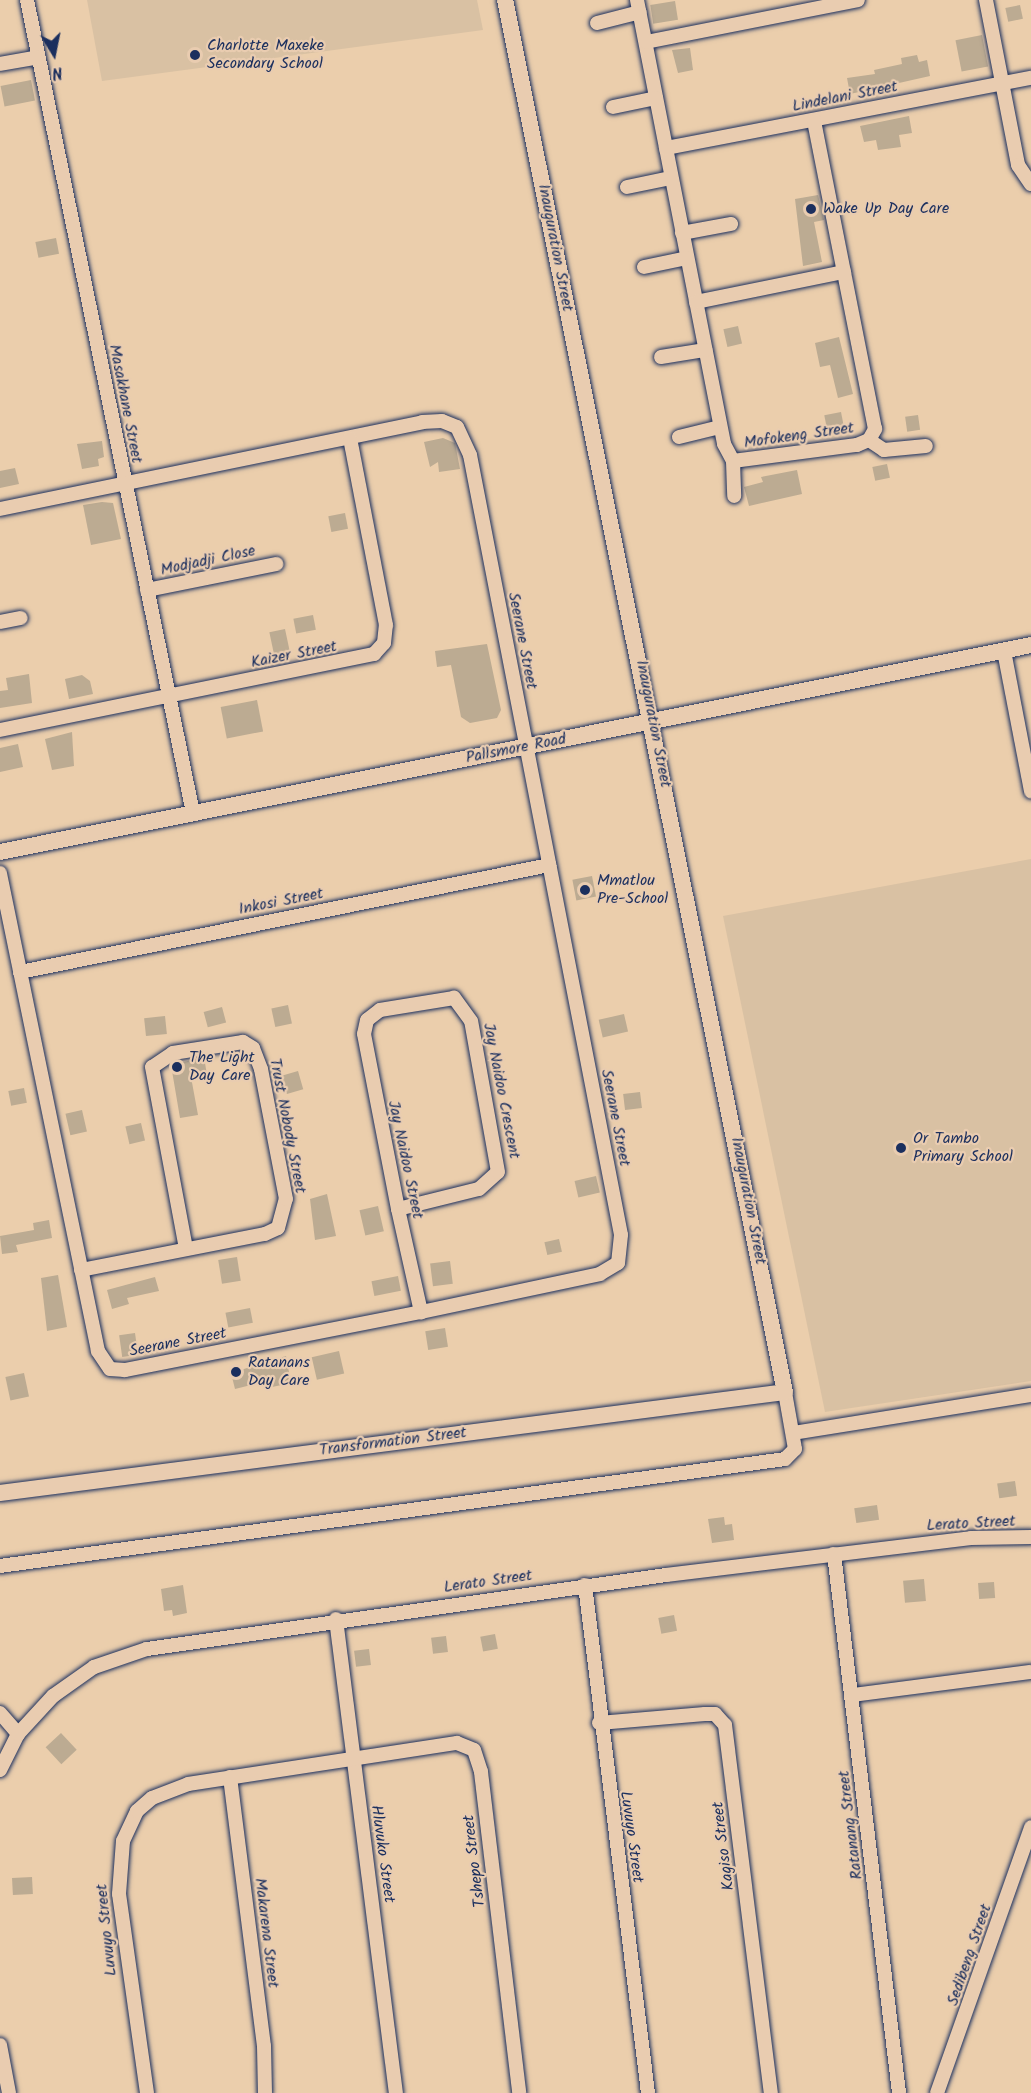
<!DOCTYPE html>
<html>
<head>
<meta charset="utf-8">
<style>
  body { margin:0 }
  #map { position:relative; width:1031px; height:2093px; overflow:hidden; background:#ebceac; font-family:Kalam,sans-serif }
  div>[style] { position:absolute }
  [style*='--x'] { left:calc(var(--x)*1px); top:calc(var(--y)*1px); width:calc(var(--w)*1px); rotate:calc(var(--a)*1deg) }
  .built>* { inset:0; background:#d9c1a3 }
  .building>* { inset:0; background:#bcab92; transform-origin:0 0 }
  .roads { filter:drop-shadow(0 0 2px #1b2f5e) drop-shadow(0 0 2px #1b2f5e) }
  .minor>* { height:14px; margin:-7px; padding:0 7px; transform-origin:7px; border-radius:7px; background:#e9ccb0 }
  .tertiary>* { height:16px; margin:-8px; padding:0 8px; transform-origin:8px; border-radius:8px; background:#e9ccb0 }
  .dots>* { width:16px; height:16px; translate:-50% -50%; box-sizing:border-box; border:3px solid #e9ccb0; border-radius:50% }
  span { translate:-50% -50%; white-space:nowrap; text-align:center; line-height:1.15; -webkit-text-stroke:4.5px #e9ccb0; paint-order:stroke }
  .poi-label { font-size:16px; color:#1b2f5e }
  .left { translate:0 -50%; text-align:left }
  .street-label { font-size:16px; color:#1b2f5e }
  .north { position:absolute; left:24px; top:24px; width:60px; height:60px; -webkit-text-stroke:4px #e9ccb0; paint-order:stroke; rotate:170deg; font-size:16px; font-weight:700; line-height:24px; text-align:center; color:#1b2f5e }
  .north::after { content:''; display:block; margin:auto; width:21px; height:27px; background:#1b2f5e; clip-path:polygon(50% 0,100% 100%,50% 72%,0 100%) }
</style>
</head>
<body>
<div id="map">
  <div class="built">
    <i style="clip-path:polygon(87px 0,477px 0,483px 30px,102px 81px)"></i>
    <i style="clip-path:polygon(1031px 859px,1031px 1381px,825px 1412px,723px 916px)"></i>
  </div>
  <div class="building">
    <i style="left:675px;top:1px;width:19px;height:25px;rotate:81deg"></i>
    <i style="left:1020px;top:5px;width:14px;height:15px;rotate:78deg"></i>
    <i style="left:982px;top:35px;width:32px;height:27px;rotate:79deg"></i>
    <i style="clip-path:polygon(690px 48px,693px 70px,678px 73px,672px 50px)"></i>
    <i style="clip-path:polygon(917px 55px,919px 62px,927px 60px,930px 76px,850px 94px,847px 78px,875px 74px,874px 70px,902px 64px,901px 58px)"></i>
    <i style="left:31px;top:80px;width:21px;height:31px;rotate:79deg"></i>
    <i style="clip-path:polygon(909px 116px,912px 133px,899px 135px,901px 147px,878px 150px,876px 140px,864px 142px,860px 126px)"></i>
    <i style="clip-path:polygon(818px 195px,824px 220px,814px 222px,822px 262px,803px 266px,795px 199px)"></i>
    <i style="left:56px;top:238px;width:16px;height:21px;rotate:79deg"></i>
    <i style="left:738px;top:326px;width:18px;height:15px;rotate:77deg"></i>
    <i style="clip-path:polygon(839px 337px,853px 394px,838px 398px,830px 365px,820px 367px,815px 343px)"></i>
    <i style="left:841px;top:412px;width:15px;height:17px;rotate:79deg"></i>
    <i style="left:918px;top:415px;width:15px;height:13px;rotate:82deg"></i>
    <i style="clip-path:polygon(443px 438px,455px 443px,460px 469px,439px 472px,438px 462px,430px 467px,424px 442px)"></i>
    <i style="clip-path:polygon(102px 441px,104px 457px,98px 459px,99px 466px,82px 469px,77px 444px)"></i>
    <i style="left:887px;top:464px;width:14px;height:15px;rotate:78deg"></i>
    <i style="clip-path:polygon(15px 468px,19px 484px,0 488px,0 471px)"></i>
    <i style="clip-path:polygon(797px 470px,802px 494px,749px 506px,744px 487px,763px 482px,761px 477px)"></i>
    <i style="clip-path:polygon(102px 502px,113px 503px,121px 539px,91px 545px,83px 505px)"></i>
    <i style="left:345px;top:513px;width:16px;height:17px;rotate:79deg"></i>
    <i style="left:313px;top:615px;width:15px;height:20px;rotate:79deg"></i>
    <i style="left:285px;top:629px;width:24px;height:16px;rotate:78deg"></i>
    <i style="clip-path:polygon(487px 644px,501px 710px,497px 718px,470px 723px,461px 717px,451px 665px,437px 667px,435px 651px)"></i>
    <i style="clip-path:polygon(29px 674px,32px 703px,0 708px,0 691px,8px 690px,6px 678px)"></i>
    <i style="clip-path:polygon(82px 675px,90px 681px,93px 694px,69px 699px,65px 679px)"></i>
    <i style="left:257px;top:700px;width:32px;height:37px;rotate:79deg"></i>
    <i style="clip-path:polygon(72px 732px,74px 766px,52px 770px,45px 739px)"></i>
    <i style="clip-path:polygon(18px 744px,23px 767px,0 772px,0 748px)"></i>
    <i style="left:592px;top:876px;width:21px;height:20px;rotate:79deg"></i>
    <i style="left:288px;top:1005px;width:19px;height:17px;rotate:78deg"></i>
    <i style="left:222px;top:1007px;width:16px;height:19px;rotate:75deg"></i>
    <i style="left:624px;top:1014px;width:18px;height:26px;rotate:77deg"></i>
    <i style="left:165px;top:1016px;width:18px;height:21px;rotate:84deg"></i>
    <i style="clip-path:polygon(204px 1057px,207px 1075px,191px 1077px,198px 1115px,180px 1118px,171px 1065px)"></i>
    <i style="left:298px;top:1071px;width:19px;height:17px;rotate:74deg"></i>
    <i style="left:24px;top:1088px;width:15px;height:16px;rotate:79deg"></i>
    <i style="left:640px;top:1092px;width:16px;height:17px;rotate:83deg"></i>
    <i style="left:82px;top:1110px;width:22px;height:17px;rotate:77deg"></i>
    <i style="left:141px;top:1123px;width:18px;height:16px;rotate:77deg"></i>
    <i style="left:596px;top:1176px;width:17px;height:22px;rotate:77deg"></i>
    <i style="clip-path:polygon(327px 1194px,336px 1236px,315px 1240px,310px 1199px)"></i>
    <i style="left:378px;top:1206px;width:26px;height:19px;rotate:77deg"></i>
    <i style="clip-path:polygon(49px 1220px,52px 1238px,16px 1245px,18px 1252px,2px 1254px,0 1236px,34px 1230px,33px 1223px)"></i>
    <i style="left:559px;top:1239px;width:13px;height:15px;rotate:77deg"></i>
    <i style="left:237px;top:1257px;width:24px;height:19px;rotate:81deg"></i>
    <i style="left:450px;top:1261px;width:23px;height:20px;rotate:83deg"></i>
    <i style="clip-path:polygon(58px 1275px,67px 1327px,47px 1331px,41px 1278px)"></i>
    <i style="left:398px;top:1276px;width:15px;height:27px;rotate:79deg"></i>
    <i style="clip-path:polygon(155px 1277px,159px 1291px,127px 1298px,129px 1304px,112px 1309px,107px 1290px)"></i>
    <i style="left:250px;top:1308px;width:15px;height:25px;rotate:79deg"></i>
    <i style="left:445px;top:1328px;width:19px;height:20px;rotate:81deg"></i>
    <i style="left:135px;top:1333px;width:22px;height:16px;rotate:82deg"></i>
    <i style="left:339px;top:1351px;width:23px;height:28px;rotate:77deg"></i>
    <i style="clip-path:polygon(286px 1356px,291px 1383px,272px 1387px,271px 1380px,235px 1389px,231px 1373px)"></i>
    <i style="left:24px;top:1373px;width:24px;height:19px;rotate:78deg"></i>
    <i style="left:1015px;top:1481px;width:15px;height:18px;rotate:82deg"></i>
    <i style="left:877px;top:1505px;width:15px;height:23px;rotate:82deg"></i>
    <i style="clip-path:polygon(724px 1517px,725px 1525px,732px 1524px,734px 1540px,712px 1543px,708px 1519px)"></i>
    <i style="left:924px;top:1579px;width:22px;height:21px;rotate:85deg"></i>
    <i style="left:994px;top:1582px;width:16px;height:16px;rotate:86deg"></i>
    <i style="clip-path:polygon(183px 1585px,187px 1613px,173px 1616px,172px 1610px,164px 1611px,161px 1589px)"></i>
    <i style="left:674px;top:1615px;width:16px;height:16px;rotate:79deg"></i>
    <i style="left:495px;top:1634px;width:15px;height:15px;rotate:79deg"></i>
    <i style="left:446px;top:1636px;width:16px;height:15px;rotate:83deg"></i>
    <i style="left:369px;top:1649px;width:16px;height:15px;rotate:83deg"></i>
    <i style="left:61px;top:1733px;width:23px;height:21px;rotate:47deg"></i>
    <i style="left:32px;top:1877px;width:17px;height:20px;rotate:87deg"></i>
  </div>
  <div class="roads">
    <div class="minor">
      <i style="--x:27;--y:0;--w:830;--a:78.46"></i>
      <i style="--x:637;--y:0;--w:452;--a:78.9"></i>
      <i style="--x:724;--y:444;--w:19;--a:62"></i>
      <i style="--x:986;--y:0;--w:168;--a:79"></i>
      <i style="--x:1018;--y:165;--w:23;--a:56"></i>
      <i style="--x:597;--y:23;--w:44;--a:-14.3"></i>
      <i style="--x:646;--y:42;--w:216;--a:-11.2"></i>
      <i style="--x:0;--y:64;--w:39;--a:-10"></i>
      <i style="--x:613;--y:107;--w:44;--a:-11.8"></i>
      <i style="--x:666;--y:148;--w:372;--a:-10.9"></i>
      <i style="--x:627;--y:187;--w:45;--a:-11.6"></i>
      <i style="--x:682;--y:233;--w:50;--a:-10.4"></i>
      <i style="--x:644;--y:267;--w:44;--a:-11.8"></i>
      <i style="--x:696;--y:302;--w:151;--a:-11.5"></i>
      <i style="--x:661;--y:357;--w:45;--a:-9"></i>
      <i style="--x:679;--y:437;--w:42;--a:-13.7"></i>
      <i style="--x:869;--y:440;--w:18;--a:34"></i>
      <i style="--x:884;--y:450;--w:42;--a:-5.4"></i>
      <i style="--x:733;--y:461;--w:125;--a:-7.4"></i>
      <i style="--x:857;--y:445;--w:13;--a:-23"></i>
      <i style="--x:869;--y:440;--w:13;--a:-61"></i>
      <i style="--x:875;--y:429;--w:314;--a:-101.2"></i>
      <i style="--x:733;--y:461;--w:35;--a:88"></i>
      <i style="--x:0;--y:509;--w:431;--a:-11.6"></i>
      <i style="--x:422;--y:422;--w:20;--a:-3"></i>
      <i style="--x:442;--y:421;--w:16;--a:22"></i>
      <i style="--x:457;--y:427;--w:31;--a:65"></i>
      <i style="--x:470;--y:455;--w:794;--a:79.04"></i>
      <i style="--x:621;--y:1235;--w:28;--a:96"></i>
      <i style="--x:618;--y:1263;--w:21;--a:149"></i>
      <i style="--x:600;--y:1274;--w:183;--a:168"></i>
      <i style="--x:421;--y:1312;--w:302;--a:168.9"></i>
      <i style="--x:125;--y:1370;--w:15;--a:-176"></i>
      <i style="--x:110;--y:1369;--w:22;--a:-124"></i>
      <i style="--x:98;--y:1351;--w:488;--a:-101.6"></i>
      <i style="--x:147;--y:590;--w:132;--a:-11.4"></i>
      <i style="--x:0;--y:622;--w:21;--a:-11"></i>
      <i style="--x:1004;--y:651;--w:143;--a:79.1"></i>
      <i style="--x:0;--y:730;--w:382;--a:-11.5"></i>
      <i style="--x:374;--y:654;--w:15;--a:-48"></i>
      <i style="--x:384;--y:643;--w:18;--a:-84"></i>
      <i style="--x:386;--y:625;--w:190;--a:-100.9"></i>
      <i style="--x:20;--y:972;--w:540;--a:-11.43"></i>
      <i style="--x:398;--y:1209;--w:83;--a:-13.9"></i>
      <i style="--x:479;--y:1189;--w:25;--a:-42"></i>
      <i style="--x:498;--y:1172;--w:153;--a:-100.1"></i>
      <i style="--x:471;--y:1021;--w:29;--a:-126"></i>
      <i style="--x:454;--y:998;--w:75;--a:170.8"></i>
      <i style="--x:380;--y:1010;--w:16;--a:142"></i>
      <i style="--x:367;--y:1020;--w:14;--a:102"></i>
      <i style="--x:364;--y:1034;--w:178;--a:79"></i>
      <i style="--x:398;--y:1209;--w:106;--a:77.4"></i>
      <i style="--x:81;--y:1270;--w:187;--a:-11.1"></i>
      <i style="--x:265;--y:1234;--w:14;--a:-25"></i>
      <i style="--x:278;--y:1228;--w:30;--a:-75"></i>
      <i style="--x:286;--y:1199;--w:132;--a:-100.9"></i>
      <i style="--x:261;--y:1069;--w:22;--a:-111"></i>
      <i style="--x:253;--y:1048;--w:12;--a:-149"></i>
      <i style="--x:243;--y:1042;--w:71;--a:171.1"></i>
      <i style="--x:173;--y:1053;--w:25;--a:146"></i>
      <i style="--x:152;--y:1067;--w:184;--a:79.4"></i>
      <i style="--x:793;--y:1433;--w:241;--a:-9.1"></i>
      <i style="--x:834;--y:1554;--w:543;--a:83.12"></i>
      <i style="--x:0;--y:1566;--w:792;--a:-7.76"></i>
      <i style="--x:785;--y:1459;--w:14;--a:-45"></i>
      <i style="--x:795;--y:1449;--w:58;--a:-100"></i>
      <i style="--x:585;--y:1585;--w:512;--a:82.93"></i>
      <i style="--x:336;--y:1619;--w:478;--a:82.8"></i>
      <i style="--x:853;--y:1695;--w:179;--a:-7.4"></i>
      <i style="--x:0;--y:1713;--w:28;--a:49"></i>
      <i style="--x:599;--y:1723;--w:106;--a:-4.9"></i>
      <i style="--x:705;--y:1714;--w:10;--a:0"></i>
      <i style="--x:715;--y:1714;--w:15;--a:48"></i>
      <i style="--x:725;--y:1725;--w:371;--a:82.9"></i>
      <i style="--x:0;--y:1770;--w:40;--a:-63.4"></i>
      <i style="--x:18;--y:1734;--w:52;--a:-47.4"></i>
      <i style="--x:53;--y:1696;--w:50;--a:-35.3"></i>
      <i style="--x:94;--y:1667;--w:56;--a:-18.8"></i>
      <i style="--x:147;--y:1649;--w:524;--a:-8.11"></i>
      <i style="--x:666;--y:1575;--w:307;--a:-6.9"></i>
      <i style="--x:971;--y:1538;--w:60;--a:-1"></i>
      <i style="--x:230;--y:1777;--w:271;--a:82.8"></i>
      <i style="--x:264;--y:2046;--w:47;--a:88.8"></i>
      <i style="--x:0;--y:2045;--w:49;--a:79.4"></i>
      <i style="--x:147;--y:2093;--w:201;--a:-98"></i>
      <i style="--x:119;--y:1894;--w:53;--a:-85.7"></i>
      <i style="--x:123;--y:1841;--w:33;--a:-65"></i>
      <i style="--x:137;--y:1811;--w:20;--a:-41"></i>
      <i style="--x:152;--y:1798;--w:39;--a:-21"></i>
      <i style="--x:188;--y:1784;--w:272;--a:-8.7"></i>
      <i style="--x:457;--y:1743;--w:18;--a:22"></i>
      <i style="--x:474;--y:1750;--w:23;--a:72"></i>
      <i style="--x:481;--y:1772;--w:323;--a:83.2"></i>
      <i style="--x:937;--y:2093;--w:282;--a:-70.5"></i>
    </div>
    <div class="tertiary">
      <i style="--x:0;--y:852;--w:1052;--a:-11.35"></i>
      <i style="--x:0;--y:1493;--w:791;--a:-7.33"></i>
      <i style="--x:785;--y:1392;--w:1420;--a:-101.37"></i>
    </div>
  </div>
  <div class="dots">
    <i style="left:195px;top:55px;background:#1b2f5e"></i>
    <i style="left:811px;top:209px;background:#1b2f5e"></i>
    <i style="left:585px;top:890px;background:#1b2f5e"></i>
    <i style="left:177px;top:1067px;background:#1b2f5e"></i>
    <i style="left:901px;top:1148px;background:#1b2f5e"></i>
    <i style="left:236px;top:1372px;background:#1b2f5e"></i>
  </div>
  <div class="poi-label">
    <span class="left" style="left:207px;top:55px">Charlotte Maxeke<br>Secondary School</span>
    <span class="left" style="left:823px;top:209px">Wake Up Day Care</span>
    <span class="left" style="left:597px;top:890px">Mmatlou<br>Pre-School</span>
    <span class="left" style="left:189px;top:1067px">The Light<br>Day Care</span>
    <span class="left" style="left:913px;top:1148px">Or Tambo<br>Primary School</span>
    <span class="left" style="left:248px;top:1372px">Ratanans<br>Day Care</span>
  </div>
  <div class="street-label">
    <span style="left:845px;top:97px;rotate:-11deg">Lindelani Street</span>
    <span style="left:555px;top:248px;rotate:79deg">Inauguration Street</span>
    <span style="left:125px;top:404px;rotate:79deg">Masakhane Street</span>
    <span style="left:799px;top:436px;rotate:-8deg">Mofokeng Street</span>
    <span style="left:208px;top:561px;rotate:-12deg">Modjadji Close</span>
    <span style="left:522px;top:641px;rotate:79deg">Seerane Street</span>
    <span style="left:294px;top:655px;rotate:-11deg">Kaizer Street</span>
    <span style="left:653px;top:724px;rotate:79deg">Inauguration Street</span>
    <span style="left:516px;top:749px;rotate:-11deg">Pallsmore Road</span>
    <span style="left:281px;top:902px;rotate:-11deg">Inkosi Street</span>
    <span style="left:501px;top:1091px;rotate:79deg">Jay Naidoo Crescent</span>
    <span style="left:615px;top:1118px;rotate:79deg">Seerane Street</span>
    <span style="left:287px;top:1126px;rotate:79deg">Trust Nobody Street</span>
    <span style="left:405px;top:1160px;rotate:78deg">Jay Naidoo Street</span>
    <span style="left:748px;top:1201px;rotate:79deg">Inauguration Street</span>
    <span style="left:178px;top:1343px;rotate:-11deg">Seerane Street</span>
    <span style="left:393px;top:1442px;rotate:-7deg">Transformation Street</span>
    <span style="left:971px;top:1524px;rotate:-3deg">Lerato Street</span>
    <span style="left:488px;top:1582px;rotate:-8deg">Lerato Street</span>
    <span style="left:851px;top:1825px;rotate:-97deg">Ratanang Street</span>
    <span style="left:631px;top:1837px;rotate:82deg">Luvuyo Street</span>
    <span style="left:724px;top:1846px;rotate:-97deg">Kagiso Street</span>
    <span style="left:382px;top:1854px;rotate:82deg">Hluvuko Street</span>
    <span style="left:475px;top:1861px;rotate:-97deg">Tshepo Street</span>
    <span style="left:107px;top:1930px;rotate:-96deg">Luvuyo Street</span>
    <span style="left:266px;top:1933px;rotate:83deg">Makarena Street</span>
    <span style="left:970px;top:1955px;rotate:-71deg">Sedibeng Street</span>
  </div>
  <div class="north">N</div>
</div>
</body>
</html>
